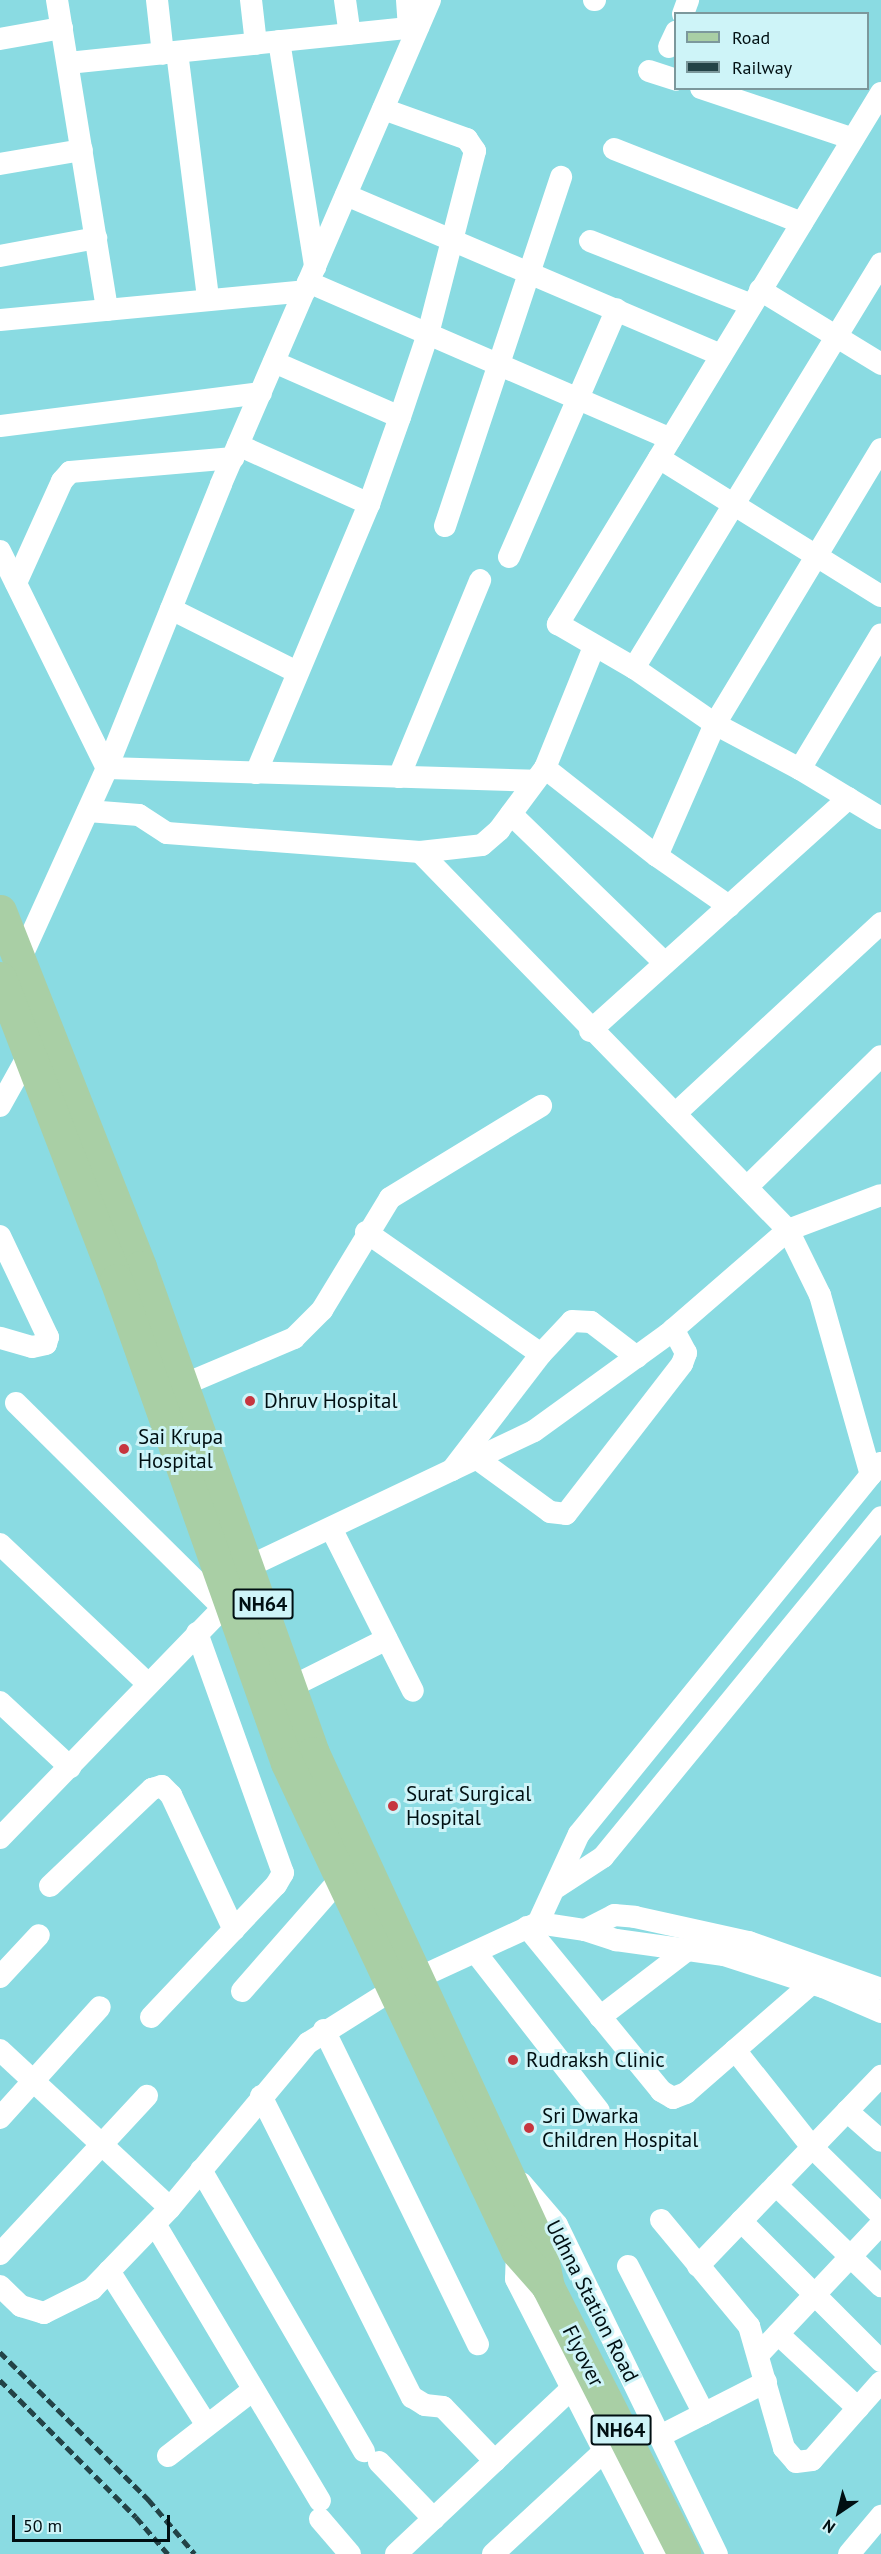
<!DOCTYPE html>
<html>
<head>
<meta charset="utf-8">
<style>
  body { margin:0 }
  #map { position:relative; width:881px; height:2554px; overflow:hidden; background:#8adbe2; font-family:"PT Sans",sans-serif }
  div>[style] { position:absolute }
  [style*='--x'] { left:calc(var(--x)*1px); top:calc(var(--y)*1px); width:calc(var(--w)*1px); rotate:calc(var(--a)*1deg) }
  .street>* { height:22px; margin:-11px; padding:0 11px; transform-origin:11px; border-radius:11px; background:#fff }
  .primary>* { height:33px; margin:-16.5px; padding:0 16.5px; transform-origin:16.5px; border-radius:16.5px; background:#a9cfa5 }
  .rail>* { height:4.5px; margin-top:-2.25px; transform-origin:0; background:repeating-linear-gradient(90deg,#234347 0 9px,transparent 0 13.5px) }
  .dots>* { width:16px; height:16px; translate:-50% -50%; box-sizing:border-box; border:3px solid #cef4f8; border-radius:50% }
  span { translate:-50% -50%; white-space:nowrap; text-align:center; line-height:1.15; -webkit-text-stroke:6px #cef4f8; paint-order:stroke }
  .shield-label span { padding:2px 4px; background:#cef4f8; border:2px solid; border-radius:4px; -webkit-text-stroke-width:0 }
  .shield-label { font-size:20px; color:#000f12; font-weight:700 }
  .poi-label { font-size:21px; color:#000f12 }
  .left { translate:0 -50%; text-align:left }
  .street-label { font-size:21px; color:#000f12 }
  .legend { position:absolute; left:674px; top:12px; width:195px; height:78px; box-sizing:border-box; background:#cef4f8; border:2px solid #7c989c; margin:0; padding:8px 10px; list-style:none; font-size:18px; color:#000f12 }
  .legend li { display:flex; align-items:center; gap:12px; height:30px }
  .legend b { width:30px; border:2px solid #7c989c }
  .north { position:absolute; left:809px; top:2482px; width:60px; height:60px; -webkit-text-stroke:4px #cef4f8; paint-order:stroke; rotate:215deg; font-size:16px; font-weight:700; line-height:24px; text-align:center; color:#000f12 }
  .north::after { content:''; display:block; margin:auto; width:21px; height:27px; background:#000f12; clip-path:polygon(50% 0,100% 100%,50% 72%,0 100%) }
  .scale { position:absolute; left:12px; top:2515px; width:158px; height:27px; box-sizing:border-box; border:3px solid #000f12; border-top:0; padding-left:8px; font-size:18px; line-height:21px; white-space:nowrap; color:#000f12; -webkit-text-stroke:4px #cef4f8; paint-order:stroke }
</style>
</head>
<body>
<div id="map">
  <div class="street">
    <i style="--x:57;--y:0;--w:314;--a:80.8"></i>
    <i style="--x:157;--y:0;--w:54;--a:83.7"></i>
    <i style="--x:251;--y:0;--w:44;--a:83.5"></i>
    <i style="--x:345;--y:0;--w:34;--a:82"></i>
    <i style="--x:407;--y:0;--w:28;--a:86"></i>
    <i style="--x:594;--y:0;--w:1;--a:0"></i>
    <i style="--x:683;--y:14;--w:15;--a:-70"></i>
    <i style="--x:0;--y:39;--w:63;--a:-10.1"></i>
    <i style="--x:279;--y:41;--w:229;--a:80.9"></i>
    <i style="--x:669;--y:47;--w:17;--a:-65"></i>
    <i style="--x:177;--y:52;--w:249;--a:82.8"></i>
    <i style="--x:68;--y:63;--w:352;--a:-5.9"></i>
    <i style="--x:649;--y:71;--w:28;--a:18"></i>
    <i style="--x:701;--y:88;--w:160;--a:18.5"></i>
    <i style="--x:881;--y:93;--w:622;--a:121.31"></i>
    <i style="--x:558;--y:624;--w:88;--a:30.1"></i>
    <i style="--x:634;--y:668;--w:98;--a:34.7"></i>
    <i style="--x:715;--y:724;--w:96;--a:27.9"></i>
    <i style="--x:800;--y:769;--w:95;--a:31.2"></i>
    <i style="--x:614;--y:149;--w:202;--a:21.5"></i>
    <i style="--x:0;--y:164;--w:83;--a:-9.7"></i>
    <i style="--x:346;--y:195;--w:408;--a:23.1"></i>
    <i style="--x:590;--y:241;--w:174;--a:21.6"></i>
    <i style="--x:0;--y:256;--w:98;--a:-10.6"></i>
    <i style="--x:308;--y:282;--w:395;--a:23.4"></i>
    <i style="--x:760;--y:290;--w:142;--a:31.4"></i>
    <i style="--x:0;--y:320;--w:306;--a:-5.4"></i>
    <i style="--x:274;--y:362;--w:137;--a:23.6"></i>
    <i style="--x:0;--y:426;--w:263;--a:-7.2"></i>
    <i style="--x:238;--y:445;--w:144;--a:24.2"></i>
    <i style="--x:659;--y:458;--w:261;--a:31.9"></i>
    <i style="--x:445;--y:526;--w:368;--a:-71.6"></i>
    <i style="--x:0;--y:551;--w:242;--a:63.8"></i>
    <i style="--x:107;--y:768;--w:428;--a:1.7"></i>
    <i style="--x:509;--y:557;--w:270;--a:-66.5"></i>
    <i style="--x:16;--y:583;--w:112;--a:-65.7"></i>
    <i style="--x:62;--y:481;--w:12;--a:-48"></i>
    <i style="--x:70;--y:472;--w:164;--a:-4.9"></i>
    <i style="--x:171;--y:609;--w:141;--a:26.6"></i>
    <i style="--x:634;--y:668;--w:474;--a:-58.6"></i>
    <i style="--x:545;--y:768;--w:142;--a:38.2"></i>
    <i style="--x:657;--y:856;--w:88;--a:34.8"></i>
    <i style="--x:800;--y:769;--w:157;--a:-59"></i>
    <i style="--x:256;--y:773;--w:292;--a:-67.2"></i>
    <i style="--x:369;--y:504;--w:92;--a:-70.4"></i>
    <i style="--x:400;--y:417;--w:88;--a:-71.4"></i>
    <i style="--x:428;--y:334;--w:189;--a:-75.6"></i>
    <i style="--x:475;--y:151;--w:14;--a:-124"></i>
    <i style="--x:467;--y:139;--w:89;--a:-160.3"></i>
    <i style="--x:399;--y:777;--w:213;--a:-67.6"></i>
    <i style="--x:88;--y:811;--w:51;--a:4.5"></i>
    <i style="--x:139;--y:815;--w:33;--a:33"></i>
    <i style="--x:167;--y:833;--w:254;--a:4.3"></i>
    <i style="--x:420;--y:852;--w:62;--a:-6.4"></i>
    <i style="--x:482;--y:845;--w:23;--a:-41"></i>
    <i style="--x:499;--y:830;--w:77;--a:-53.4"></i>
    <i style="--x:545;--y:768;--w:131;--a:-68"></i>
    <i style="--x:511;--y:814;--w:214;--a:44.1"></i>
    <i style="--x:420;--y:852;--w:528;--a:45.77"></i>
    <i style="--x:788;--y:1230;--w:72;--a:63.8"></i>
    <i style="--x:820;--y:1295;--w:187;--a:74.2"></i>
    <i style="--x:657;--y:856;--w:144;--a:-66.3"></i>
    <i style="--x:715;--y:724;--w:321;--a:-58.9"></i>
    <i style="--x:20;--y:960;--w:211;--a:-65.6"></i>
    <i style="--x:107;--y:768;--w:306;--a:-68.1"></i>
    <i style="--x:221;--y:484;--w:527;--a:-66.64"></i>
    <i style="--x:590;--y:1031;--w:348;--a:-42"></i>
    <i style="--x:0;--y:1106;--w:60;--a:-60.9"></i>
    <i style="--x:675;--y:1114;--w:281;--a:-42.8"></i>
    <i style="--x:747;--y:1187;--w:187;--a:-44.4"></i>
    <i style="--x:366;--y:1232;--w:213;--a:34.9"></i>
    <i style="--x:0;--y:1236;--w:112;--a:64.6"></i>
    <i style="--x:48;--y:1337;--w:7;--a:106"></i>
    <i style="--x:46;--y:1344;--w:14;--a:168"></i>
    <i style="--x:32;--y:1347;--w:33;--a:-164"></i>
    <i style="--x:183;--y:1385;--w:121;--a:-22.9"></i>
    <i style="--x:294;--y:1338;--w:40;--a:-45"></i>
    <i style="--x:322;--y:1310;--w:131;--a:-58.7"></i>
    <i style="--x:390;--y:1198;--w:177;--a:-31.4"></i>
    <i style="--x:16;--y:1403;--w:291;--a:44.7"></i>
    <i style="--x:479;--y:1460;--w:88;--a:36.2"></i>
    <i style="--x:550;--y:1512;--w:16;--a:7"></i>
    <i style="--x:566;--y:1514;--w:190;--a:-52.3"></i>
    <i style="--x:682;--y:1364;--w:12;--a:-70"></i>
    <i style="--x:686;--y:1353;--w:27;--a:-118"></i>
    <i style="--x:452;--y:1470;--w:146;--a:-52.5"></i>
    <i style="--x:541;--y:1354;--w:45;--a:-46.8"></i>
    <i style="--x:572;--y:1321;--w:19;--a:3"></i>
    <i style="--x:591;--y:1322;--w:58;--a:37.3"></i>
    <i style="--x:331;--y:1528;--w:182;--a:63.3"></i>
    <i style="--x:0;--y:1544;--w:202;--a:43.4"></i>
    <i style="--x:235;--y:1573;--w:331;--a:-25.4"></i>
    <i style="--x:534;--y:1431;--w:165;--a:-35.9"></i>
    <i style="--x:668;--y:1334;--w:159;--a:-40.9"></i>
    <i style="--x:788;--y:1230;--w:99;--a:-20.6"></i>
    <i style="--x:291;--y:1687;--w:107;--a:-26.6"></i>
    <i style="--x:0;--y:1702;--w:96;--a:42.9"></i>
    <i style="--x:0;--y:1838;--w:327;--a:-45.9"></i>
    <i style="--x:50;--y:1886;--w:141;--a:-43.6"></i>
    <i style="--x:152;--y:1789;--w:10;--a:-17"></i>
    <i style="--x:162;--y:1786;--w:13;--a:45"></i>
    <i style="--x:171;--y:1795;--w:149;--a:65"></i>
    <i style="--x:557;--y:1887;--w:55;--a:-33.1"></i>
    <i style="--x:603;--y:1857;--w:439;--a:-50.7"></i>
    <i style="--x:538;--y:1923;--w:98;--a:-65.3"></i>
    <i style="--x:579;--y:1834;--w:478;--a:-50.9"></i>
    <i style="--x:527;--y:1927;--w:212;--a:50.7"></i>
    <i style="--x:661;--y:2091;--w:14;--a:30"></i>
    <i style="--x:673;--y:2098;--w:14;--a:-21"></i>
    <i style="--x:686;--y:2093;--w:167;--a:-41.1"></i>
    <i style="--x:585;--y:1930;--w:33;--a:-27"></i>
    <i style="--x:614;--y:1915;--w:21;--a:5"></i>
    <i style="--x:635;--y:1917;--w:117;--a:12.4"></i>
    <i style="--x:749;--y:1942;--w:140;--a:19.6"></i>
    <i style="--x:476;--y:1953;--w:200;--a:52.1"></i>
    <i style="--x:0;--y:1977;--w:57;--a:-47.1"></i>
    <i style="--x:242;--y:1991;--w:149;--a:-48.8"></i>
    <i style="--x:151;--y:2017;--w:182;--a:-46.6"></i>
    <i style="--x:276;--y:1885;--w:14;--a:-60"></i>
    <i style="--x:283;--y:1873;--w:255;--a:-109.7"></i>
    <i style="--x:600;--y:2017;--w:113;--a:-37.5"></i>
    <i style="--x:324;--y:2030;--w:350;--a:63.9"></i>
    <i style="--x:0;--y:2050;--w:232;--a:42.9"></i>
    <i style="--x:735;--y:2050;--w:124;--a:51.6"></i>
    <i style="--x:812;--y:2147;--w:97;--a:44.6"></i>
    <i style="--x:261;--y:2096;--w:337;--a:63.4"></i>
    <i style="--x:412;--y:2397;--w:15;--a:32"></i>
    <i style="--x:425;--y:2405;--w:18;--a:6"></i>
    <i style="--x:443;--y:2407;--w:75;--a:46.1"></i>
    <i style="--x:847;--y:2111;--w:45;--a:41.4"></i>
    <i style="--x:0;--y:2118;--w:149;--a:-48"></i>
    <i style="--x:201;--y:2170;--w:325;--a:59.9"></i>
    <i style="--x:521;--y:2183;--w:55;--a:49.4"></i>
    <i style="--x:557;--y:2225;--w:366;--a:64.1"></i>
    <i style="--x:776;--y:2185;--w:146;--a:43.9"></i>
    <i style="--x:661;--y:2220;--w:138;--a:50.3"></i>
    <i style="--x:749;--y:2326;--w:127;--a:74"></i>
    <i style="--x:784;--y:2448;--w:18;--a:49"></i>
    <i style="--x:796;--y:2462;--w:16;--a:-7"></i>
    <i style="--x:812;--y:2460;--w:104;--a:-48.5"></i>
    <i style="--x:741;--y:2221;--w:198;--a:45"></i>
    <i style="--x:155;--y:2224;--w:322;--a:59.2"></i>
    <i style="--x:517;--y:2251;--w:28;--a:92"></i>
    <i style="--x:516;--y:2279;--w:309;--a:62.9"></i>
    <i style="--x:0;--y:2254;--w:216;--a:-47.1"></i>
    <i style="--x:628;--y:2266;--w:166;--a:62.8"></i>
    <i style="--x:698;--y:2266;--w:264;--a:-46.1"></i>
    <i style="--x:109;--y:2271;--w:181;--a:57.6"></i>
    <i style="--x:0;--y:2286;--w:29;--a:44"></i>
    <i style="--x:21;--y:2306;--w:24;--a:17"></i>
    <i style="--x:44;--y:2313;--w:54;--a:-26.6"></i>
    <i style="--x:92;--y:2289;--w:112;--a:-46.1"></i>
    <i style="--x:170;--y:2208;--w:215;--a:-50.1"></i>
    <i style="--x:308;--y:2043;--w:99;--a:-32.2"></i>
    <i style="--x:392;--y:1990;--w:161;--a:-24.7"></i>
    <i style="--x:538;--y:1923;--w:48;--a:8.5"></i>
    <i style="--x:585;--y:1930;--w:33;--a:18"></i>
    <i style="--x:616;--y:1940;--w:109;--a:7.9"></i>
    <i style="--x:724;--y:1955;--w:104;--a:17.9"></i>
    <i style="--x:823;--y:1987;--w:63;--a:23.3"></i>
    <i style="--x:778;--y:2334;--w:109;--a:42.8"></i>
    <i style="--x:759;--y:2354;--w:178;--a:-46.8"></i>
    <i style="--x:660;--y:2436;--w:119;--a:-27"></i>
    <i style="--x:168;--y:2456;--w:108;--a:-37.8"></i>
    <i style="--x:379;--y:2462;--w:79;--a:46"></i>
    <i style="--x:320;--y:2519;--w:46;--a:49.4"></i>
    <i style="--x:396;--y:2554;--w:241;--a:-43.3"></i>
    <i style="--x:493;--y:2554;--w:150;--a:-42.8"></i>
    <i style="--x:849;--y:2554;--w:50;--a:-49.9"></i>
  </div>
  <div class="primary">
    <i style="--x:0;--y:911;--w:383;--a:68.5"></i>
    <i style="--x:140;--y:1267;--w:516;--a:70.41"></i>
    <i style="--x:313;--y:1753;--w:540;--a:65.24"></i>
    <i style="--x:539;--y:2243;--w:45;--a:78.4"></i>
    <i style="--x:548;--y:2287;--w:300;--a:63"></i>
    <i style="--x:0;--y:978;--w:324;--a:69"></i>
    <i style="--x:116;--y:1280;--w:512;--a:70.5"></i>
    <i style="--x:287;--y:1763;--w:539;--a:64.76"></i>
    <i style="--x:517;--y:2251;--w:45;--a:48.6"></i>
  </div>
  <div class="rail">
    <i style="--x:0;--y:2352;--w:209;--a:44.8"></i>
    <i style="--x:148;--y:2499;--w:72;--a:49.5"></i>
    <i style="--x:0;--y:2380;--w:193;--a:45.2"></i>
    <i style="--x:136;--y:2517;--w:49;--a:49.1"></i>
  </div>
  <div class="dots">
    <i style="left:250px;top:1401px;background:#c6363f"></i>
    <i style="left:124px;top:1449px;background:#c6363f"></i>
    <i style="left:393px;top:1806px;background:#c6363f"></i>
    <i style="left:513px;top:2060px;background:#c6363f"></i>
    <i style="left:529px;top:2128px;background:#c6363f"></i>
  </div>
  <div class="shield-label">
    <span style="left:263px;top:1604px">NH64</span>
    <span style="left:621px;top:2430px">NH64</span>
  </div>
  <div class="poi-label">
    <span class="left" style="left:264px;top:1401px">Dhruv Hospital</span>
    <span class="left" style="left:138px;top:1449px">Sai Krupa<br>Hospital</span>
    <span class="left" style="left:406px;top:1806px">Surat Surgical<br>Hospital</span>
    <span class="left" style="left:526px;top:2060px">Rudraksh Clinic</span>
    <span class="left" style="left:542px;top:2128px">Sri Dwarka<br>Children Hospital</span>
  </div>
  <div class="street-label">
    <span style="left:592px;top:2301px;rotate:63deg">Udhna Station Road</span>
    <span style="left:583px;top:2356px;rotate:63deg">Flyover</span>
  </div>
  <ul class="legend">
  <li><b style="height:8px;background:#a9cfa5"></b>Road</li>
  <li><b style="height:8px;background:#234347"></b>Railway</li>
  </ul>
  <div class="north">N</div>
  <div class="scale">50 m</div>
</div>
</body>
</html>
